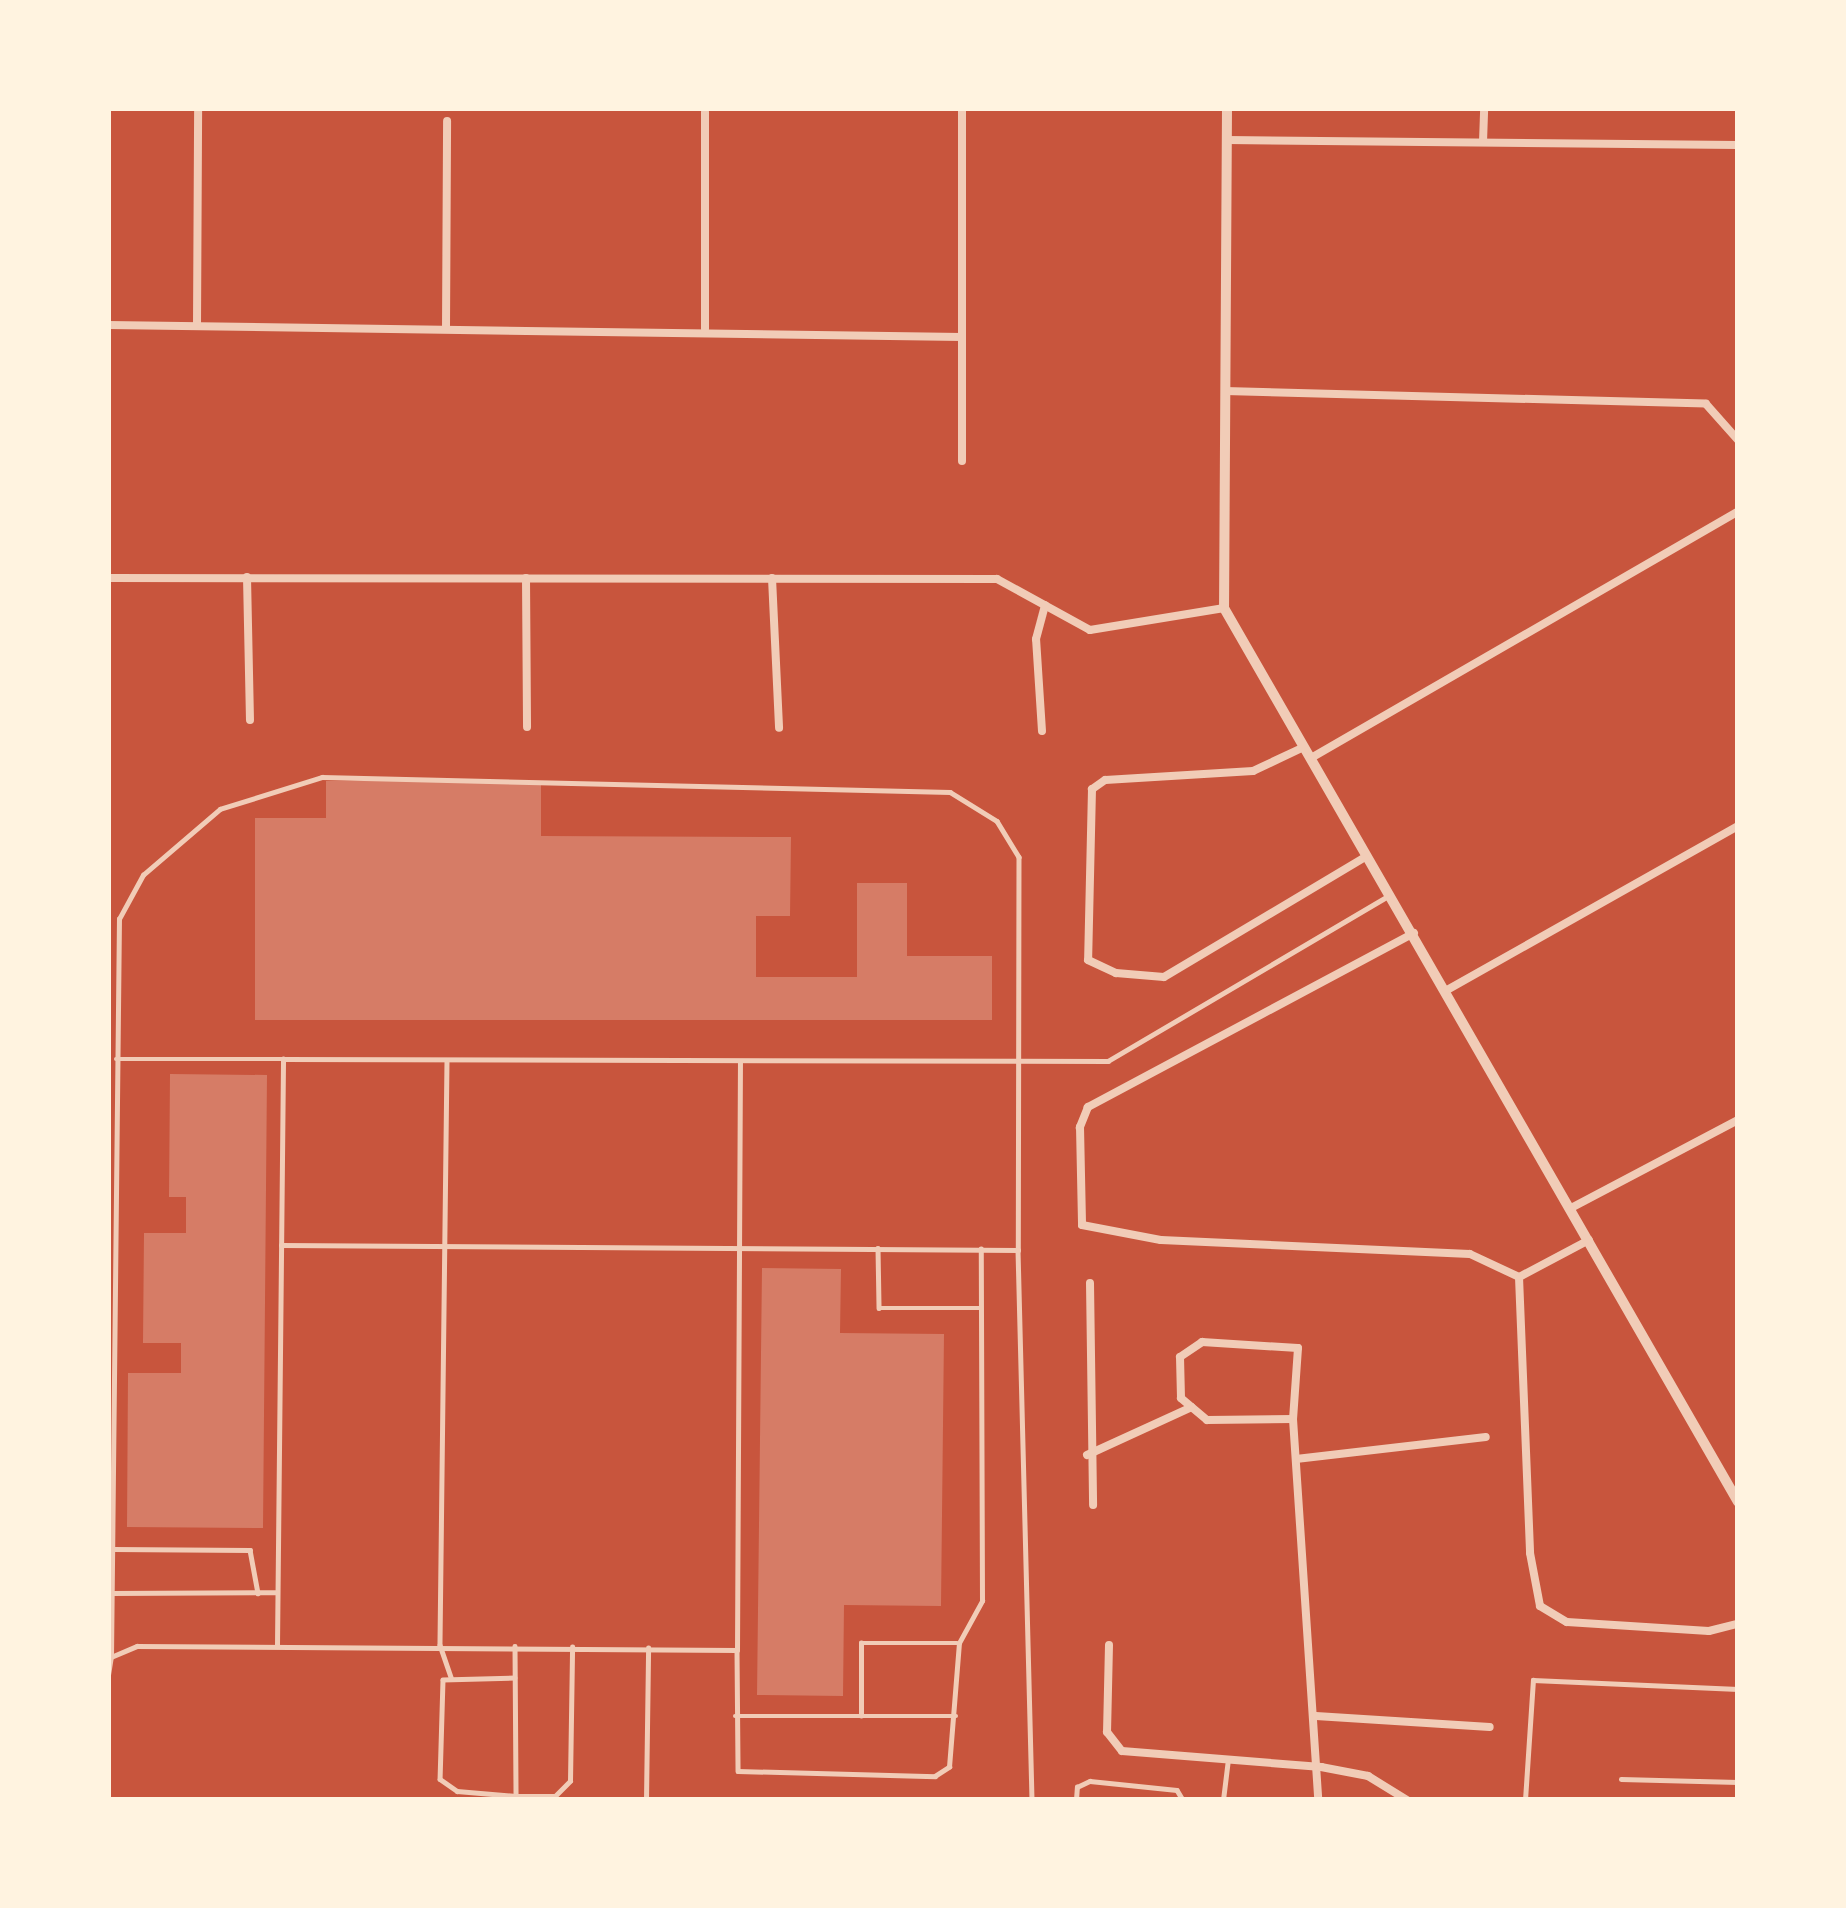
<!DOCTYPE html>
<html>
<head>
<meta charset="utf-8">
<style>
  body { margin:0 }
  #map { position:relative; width:1846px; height:1908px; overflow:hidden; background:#c8553d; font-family:"Noto Sans",sans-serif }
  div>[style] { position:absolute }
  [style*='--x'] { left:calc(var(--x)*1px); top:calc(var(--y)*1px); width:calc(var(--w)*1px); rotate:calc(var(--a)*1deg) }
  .building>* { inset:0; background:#d67c66 }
  .service>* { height:4.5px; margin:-2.25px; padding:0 2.25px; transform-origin:2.25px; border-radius:2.25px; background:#f1ccb7 }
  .minor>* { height:8px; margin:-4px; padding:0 4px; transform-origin:4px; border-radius:4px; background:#f1ccb7 }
  .tertiary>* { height:10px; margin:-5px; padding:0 5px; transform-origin:5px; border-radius:5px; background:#f1ccb7 }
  span { translate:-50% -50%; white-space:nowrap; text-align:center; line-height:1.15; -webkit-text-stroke:9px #fff3e0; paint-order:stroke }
  .frame { position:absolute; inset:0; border:111px solid #fff3e0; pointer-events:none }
</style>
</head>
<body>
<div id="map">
  <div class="building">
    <i style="clip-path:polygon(326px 781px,541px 781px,541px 836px,791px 837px,790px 916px,756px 916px,756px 977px,857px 977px,857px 883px,907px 883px,907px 956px,992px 956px,992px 1020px,255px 1020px,255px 818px,326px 818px)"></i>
    <i style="clip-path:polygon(170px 1074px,267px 1075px,263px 1528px,127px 1527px,128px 1373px,181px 1373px,181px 1343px,143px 1343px,144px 1233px,186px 1233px,186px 1197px,169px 1197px)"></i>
    <i style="clip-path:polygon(762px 1268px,841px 1269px,840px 1333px,944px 1334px,941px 1606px,844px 1605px,843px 1696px,757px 1695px)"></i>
  </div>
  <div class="service">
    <i style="--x:116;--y:1059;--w:167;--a:0"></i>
    <i style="--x:447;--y:1061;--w:584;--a:90.69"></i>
    <i style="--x:440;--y:1645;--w:34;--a:71"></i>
    <i style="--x:281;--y:1245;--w:737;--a:0.39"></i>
    <i style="--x:878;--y:1248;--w:60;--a:89"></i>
    <i style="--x:879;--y:1308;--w:102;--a:0"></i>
    <i style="--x:113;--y:1549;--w:137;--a:0.4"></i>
    <i style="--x:250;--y:1550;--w:44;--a:79.5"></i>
    <i style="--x:111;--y:1593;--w:165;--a:-0.3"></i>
    <i style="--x:277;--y:1645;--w:586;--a:-89.41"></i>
    <i style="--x:283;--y:1059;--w:825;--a:0.14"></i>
    <i style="--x:1108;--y:1061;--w:323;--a:-30.5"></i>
    <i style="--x:515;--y:1646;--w:150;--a:89.6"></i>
    <i style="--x:516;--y:1796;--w:39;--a:0"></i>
    <i style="--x:555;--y:1796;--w:21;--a:-45"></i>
    <i style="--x:570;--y:1781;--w:134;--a:-89.1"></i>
    <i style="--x:737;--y:1650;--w:121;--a:89.5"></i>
    <i style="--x:738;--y:1771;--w:197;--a:1.5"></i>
    <i style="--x:935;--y:1776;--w:17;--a:-33"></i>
    <i style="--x:949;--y:1767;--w:124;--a:-85.4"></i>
    <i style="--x:959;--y:1643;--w:48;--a:-61.3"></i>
    <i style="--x:982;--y:1601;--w:352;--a:-90.2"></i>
    <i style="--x:111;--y:1657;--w:738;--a:-89.38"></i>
    <i style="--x:119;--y:919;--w:50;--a:-61.4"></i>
    <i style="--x:143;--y:875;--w:101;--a:-40.6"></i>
    <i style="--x:220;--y:809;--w:107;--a:-17.4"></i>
    <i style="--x:322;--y:777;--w:628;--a:1.37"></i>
    <i style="--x:950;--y:792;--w:55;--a:31.7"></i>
    <i style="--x:997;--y:821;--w:42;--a:58.6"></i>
    <i style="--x:1019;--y:857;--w:393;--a:90.1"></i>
    <i style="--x:1018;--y:1250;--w:550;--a:88.54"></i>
    <i style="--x:108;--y:1675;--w:18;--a:-81"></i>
    <i style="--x:111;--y:1657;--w:28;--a:-23"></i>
    <i style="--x:137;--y:1646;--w:600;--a:0.38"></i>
    <i style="--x:737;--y:1650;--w:587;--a:-89.71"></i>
    <i style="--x:515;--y:1678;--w:72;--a:178.4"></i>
    <i style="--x:443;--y:1680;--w:99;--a:91.7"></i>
    <i style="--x:440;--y:1779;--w:21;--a:35"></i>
    <i style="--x:457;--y:1791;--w:59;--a:4.8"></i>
    <i style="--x:735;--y:1716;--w:221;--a:0"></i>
    <i style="--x:861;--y:1716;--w:73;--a:-90"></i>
    <i style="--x:861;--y:1643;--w:96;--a:0"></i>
    <i style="--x:1621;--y:1779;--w:117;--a:1.5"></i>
    <i style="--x:646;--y:1800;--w:152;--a:-89.2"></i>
    <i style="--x:1076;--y:1800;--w:13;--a:-86"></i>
    <i style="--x:1077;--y:1787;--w:14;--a:-25"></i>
    <i style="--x:1090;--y:1781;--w:87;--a:5.9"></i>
    <i style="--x:1177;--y:1790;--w:12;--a:59"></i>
    <i style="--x:1223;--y:1800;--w:38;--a:-83"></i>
    <i style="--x:1525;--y:1800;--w:120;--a:-86.2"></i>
    <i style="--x:1533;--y:1680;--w:205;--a:2.5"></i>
  </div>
  <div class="minor">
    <i style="--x:1227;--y:140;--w:511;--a:0.56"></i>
    <i style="--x:1483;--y:142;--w:34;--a:-88"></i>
    <i style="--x:108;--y:325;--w:854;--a:0.81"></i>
    <i style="--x:197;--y:325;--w:217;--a:-89.7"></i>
    <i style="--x:446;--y:329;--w:208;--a:-89.7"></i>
    <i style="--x:705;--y:329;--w:217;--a:-90"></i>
    <i style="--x:1225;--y:391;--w:481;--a:1.5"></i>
    <i style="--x:1706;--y:404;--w:48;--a:48.4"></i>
    <i style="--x:962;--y:461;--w:353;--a:-90"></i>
    <i style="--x:247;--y:577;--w:143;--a:88.8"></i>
    <i style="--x:108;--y:578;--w:889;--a:0.06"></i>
    <i style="--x:997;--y:579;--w:106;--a:28.7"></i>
    <i style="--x:1090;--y:630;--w:136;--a:-9.3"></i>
    <i style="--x:526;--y:578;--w:149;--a:89.6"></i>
    <i style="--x:772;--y:578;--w:150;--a:87.3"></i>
    <i style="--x:1042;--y:731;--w:92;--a:-93.7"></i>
    <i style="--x:1036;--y:639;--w:35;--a:-75"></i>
    <i style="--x:1304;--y:747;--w:56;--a:154.8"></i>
    <i style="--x:1253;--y:771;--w:148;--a:176.5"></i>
    <i style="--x:1105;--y:780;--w:16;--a:145"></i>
    <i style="--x:1092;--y:789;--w:171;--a:91.3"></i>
    <i style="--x:1088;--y:960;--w:31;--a:25"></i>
    <i style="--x:1116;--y:973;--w:48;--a:4.8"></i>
    <i style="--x:1164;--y:977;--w:236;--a:-30.8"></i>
    <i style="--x:1311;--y:758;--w:493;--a:-30"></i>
    <i style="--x:1414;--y:933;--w:370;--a:151.9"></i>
    <i style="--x:1088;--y:1107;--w:22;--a:112"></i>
    <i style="--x:1080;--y:1127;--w:98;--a:88.8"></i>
    <i style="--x:1082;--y:1225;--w:80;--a:10.8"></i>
    <i style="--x:1161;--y:1240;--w:309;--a:2.6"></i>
    <i style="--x:1470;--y:1254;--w:54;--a:25.1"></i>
    <i style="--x:1447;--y:990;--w:334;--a:-29.4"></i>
    <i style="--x:1571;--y:1208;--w:189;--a:-27.8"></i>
    <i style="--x:1589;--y:1240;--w:79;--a:152.1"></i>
    <i style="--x:1519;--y:1277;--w:276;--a:87.7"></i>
    <i style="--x:1530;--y:1553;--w:54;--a:79.3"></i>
    <i style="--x:1540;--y:1606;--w:31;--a:31"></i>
    <i style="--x:1567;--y:1622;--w:142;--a:3.6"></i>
    <i style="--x:1709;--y:1631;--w:30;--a:-14"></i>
    <i style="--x:1090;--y:1283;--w:222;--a:89.2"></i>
    <i style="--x:1202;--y:1342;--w:96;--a:3.6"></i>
    <i style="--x:1298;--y:1348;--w:71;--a:94"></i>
    <i style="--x:1293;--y:1419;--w:86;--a:179.3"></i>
    <i style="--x:1207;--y:1420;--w:34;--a:-140"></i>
    <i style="--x:1181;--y:1398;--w:41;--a:-91.4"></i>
    <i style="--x:1180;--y:1357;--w:27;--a:-34"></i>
    <i style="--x:1293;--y:1419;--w:382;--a:86.2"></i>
    <i style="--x:1087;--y:1455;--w:115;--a:-24.6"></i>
    <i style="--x:1296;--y:1459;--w:191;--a:-6.6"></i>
    <i style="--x:1109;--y:1645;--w:87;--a:91.3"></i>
    <i style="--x:1107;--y:1732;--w:24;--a:52"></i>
    <i style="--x:1122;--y:1751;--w:200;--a:4.6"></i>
    <i style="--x:1321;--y:1767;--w:48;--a:10.8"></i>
    <i style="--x:1368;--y:1776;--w:46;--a:31.6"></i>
    <i style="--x:1316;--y:1716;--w:174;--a:3.6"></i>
  </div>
  <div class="tertiary">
    <i style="--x:1227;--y:108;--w:500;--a:90.34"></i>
    <i style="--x:1224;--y:608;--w:1031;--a:60.1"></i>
  </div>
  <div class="frame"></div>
</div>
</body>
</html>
